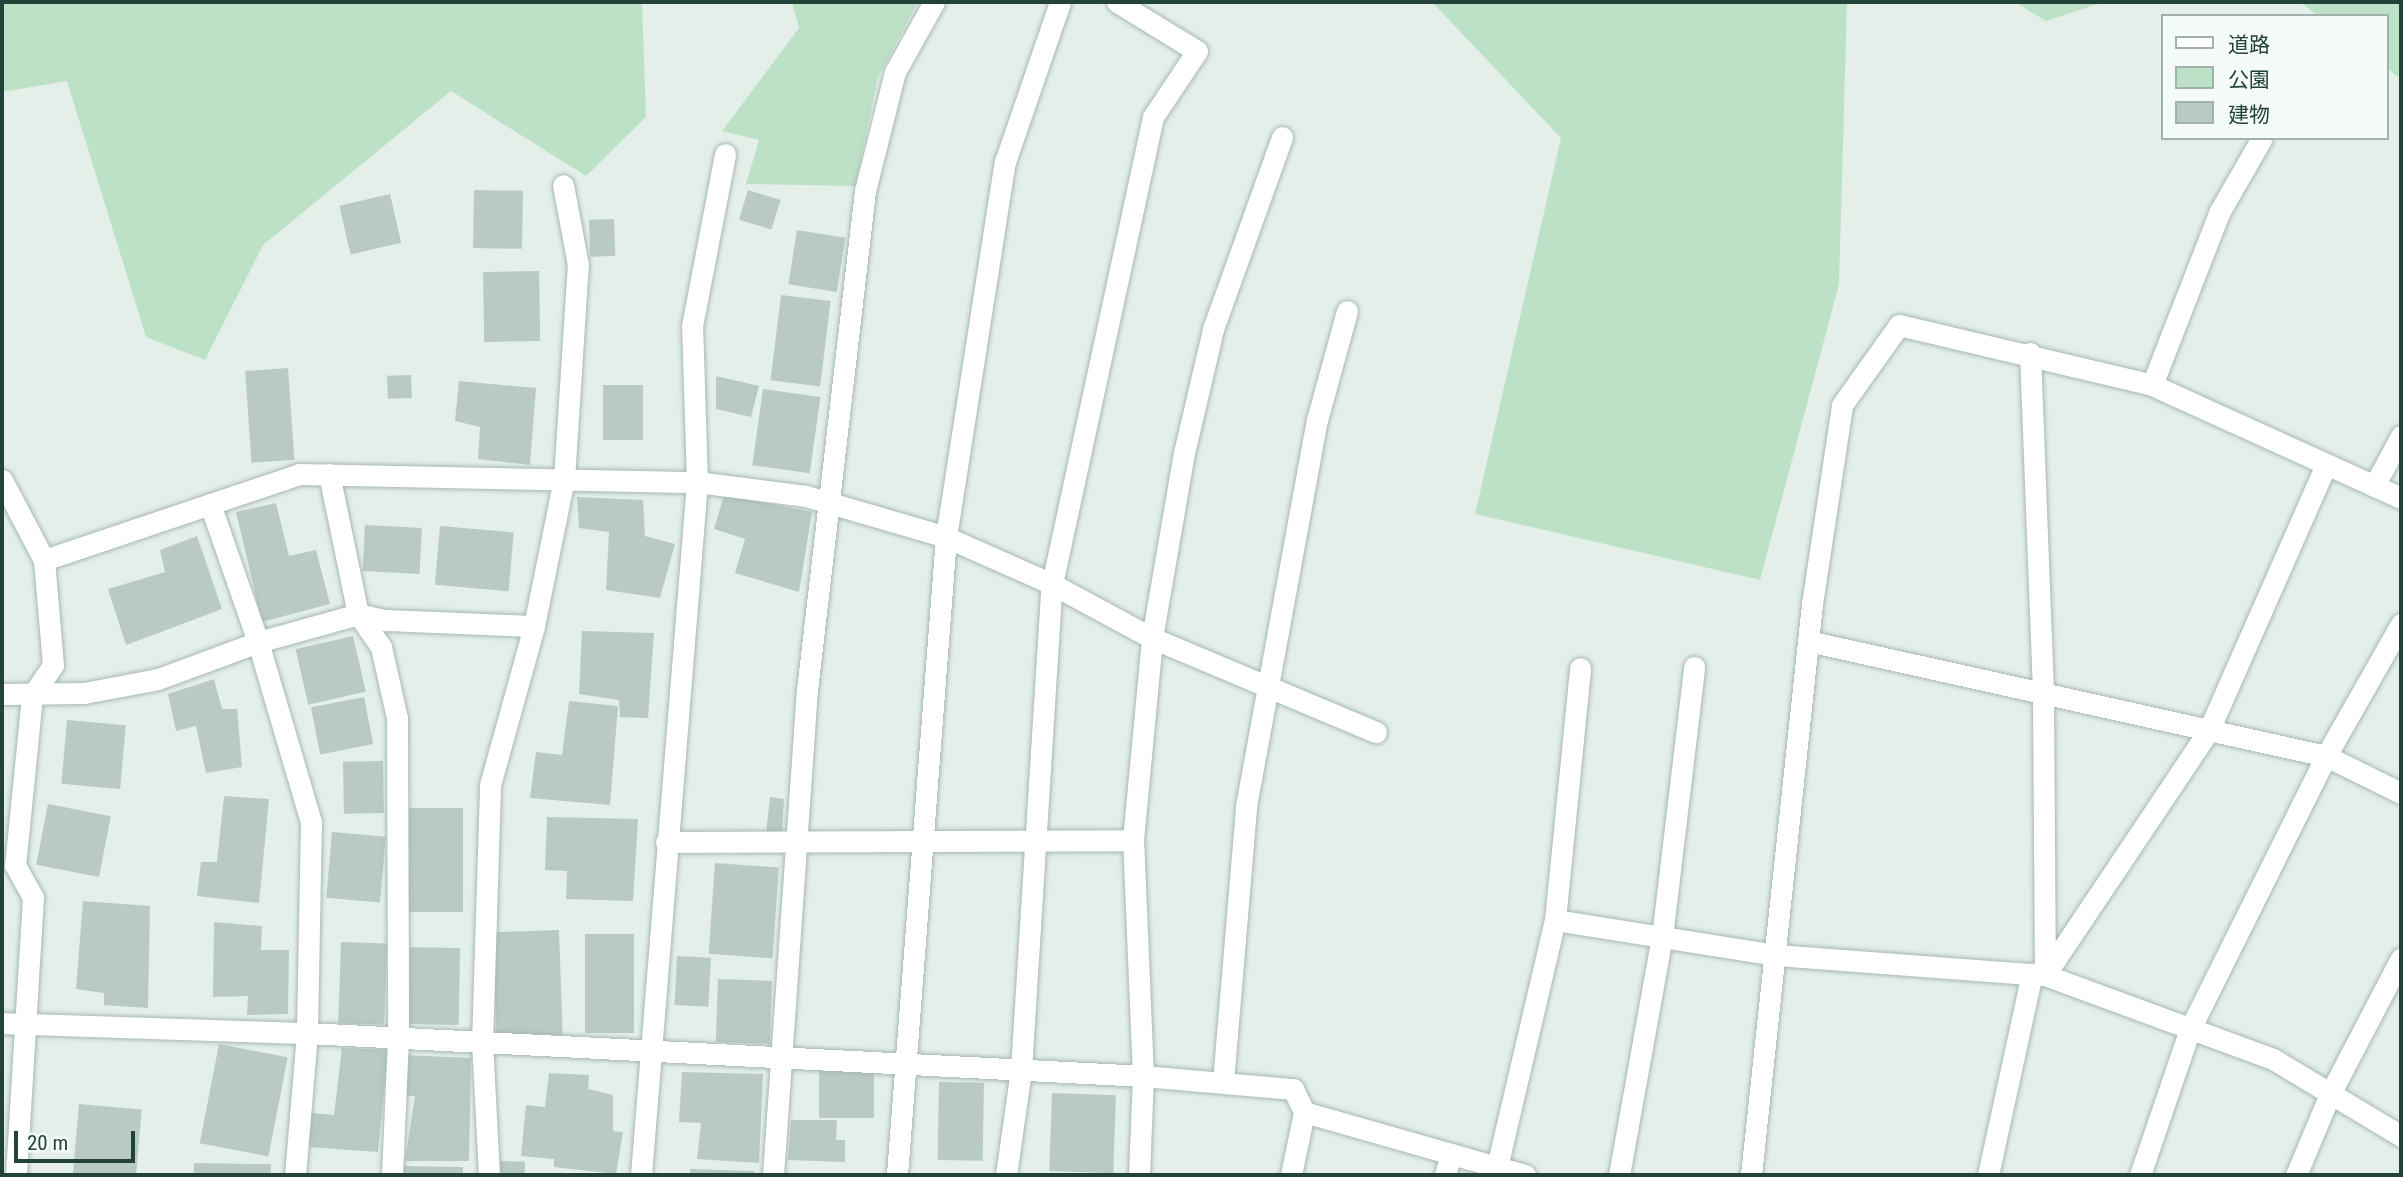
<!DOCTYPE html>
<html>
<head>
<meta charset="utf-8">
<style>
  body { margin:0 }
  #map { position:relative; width:2403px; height:1177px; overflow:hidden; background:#e4efea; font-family:"Roboto Condensed","Noto Sans JP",sans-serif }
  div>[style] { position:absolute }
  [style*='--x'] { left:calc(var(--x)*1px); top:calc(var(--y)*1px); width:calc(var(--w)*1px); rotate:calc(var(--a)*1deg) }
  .green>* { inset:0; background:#bce1c6 }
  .building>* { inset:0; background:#b9cac3; transform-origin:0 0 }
  .roads { filter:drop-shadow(0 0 2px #a6b8b2) drop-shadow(0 0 2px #a6b8b2) }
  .street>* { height:21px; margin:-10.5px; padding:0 10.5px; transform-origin:10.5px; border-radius:10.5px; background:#fff }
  span { translate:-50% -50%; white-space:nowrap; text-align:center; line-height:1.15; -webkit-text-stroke:6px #f5fbf8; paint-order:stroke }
  .frame { position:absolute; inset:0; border:4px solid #22423a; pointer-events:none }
  .legend { position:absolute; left:2161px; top:14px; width:228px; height:126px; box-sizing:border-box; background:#f5fbf8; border:2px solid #a1b1ac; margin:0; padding:9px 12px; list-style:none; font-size:21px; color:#22423a }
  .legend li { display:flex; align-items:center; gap:14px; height:35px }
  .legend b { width:35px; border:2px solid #a1b1ac }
  .scale { position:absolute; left:14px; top:1131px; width:121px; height:32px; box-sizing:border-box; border:4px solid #22423a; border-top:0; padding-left:9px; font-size:21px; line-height:24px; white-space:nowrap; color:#22423a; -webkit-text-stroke:5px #f5fbf8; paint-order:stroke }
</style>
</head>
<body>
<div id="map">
  <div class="green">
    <i style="clip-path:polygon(2px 2px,642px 2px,646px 117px,586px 176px,451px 91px,263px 245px,205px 360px,146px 337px,67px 81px,2px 92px)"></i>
    <i style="clip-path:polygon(792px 2px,918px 2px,878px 77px,855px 186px,746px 184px,759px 140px,722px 131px,799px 28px)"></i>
    <i style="clip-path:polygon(1432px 2px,1847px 2px,1839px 284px,1760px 580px,1475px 514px,1561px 138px)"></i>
    <i style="clip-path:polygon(2015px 2px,2104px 2px,2046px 21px)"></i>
    <i style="clip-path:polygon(2300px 2px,2401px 2px,2401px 79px,2387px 68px,2387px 16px,2318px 16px)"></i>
  </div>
  <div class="building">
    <i style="left:474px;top:190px;width:49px;height:58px;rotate:1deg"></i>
    <i style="left:748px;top:190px;width:34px;height:31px;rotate:17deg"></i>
    <i style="left:390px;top:194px;width:50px;height:52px;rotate:77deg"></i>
    <i style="left:614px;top:219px;width:37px;height:25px;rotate:88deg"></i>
    <i style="left:797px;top:230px;width:49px;height:55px;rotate:9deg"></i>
    <i style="left:539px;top:271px;width:70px;height:56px;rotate:89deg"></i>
    <i style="left:781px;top:295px;width:50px;height:86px;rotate:7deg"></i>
    <i style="left:288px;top:368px;width:92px;height:43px;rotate:86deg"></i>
    <i style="left:411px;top:375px;width:23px;height:24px;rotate:88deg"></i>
    <i style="clip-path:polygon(716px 376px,759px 386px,751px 417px,716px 409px)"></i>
    <i style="clip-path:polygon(459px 381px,536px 388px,530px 465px,478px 459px,480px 427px,455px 421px)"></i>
    <i style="left:603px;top:385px;width:40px;height:55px"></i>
    <i style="left:763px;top:389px;width:58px;height:77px;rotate:8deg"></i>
    <i style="clip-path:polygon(724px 495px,812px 512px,799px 592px,735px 573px,745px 539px,714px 529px)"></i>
    <i style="clip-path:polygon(577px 497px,643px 500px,645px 536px,675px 544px,660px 598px,606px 590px,609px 532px,579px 528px)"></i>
    <i style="clip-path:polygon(276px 503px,289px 556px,316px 550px,330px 604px,262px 622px,236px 512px)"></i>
    <i style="left:365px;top:525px;width:57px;height:46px;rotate:3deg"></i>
    <i style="left:440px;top:526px;width:74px;height:59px;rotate:5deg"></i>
    <i style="clip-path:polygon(197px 536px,222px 609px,126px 645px,108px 589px,165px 572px,160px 550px)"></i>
    <i style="clip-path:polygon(582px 631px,654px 633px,648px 718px,620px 717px,619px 700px,579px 694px)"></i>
    <i style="left:353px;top:636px;width:57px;height:59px;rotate:77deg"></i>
    <i style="clip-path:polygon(214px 679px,222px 709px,237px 709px,242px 767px,206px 773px,196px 726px,176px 731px,168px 694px)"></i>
    <i style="left:364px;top:697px;width:48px;height:54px;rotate:79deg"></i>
    <i style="clip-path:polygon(569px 701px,618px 706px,610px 805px,530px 798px,536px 752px,562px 755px)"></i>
    <i style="left:67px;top:720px;width:59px;height:64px;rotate:5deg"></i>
    <i style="left:383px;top:761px;width:52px;height:40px;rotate:89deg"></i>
    <i style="clip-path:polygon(224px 796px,269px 799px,259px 903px,197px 896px,201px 862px,217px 862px)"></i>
    <i style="clip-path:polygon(770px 797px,784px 799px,782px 834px,766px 833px)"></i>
    <i style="left:48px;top:804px;width:64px;height:62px;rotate:11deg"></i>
    <i style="left:463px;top:808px;width:104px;height:58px;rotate:90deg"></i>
    <i style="clip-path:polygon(547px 817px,638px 819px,633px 901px,566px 899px,567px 871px,545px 870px)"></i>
    <i style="left:332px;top:832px;width:54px;height:66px;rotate:5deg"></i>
    <i style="left:715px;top:863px;width:64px;height:91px;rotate:4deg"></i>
    <i style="clip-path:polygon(83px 901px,150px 906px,148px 1008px,104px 1005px,104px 993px,76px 989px)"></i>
    <i style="clip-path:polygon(214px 922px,262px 926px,261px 950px,289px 950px,288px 1014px,247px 1015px,248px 996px,213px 997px)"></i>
    <i style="left:559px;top:930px;width:105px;height:66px;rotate:88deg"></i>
    <i style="left:585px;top:934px;width:49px;height:99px"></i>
    <i style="left:341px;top:942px;width:46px;height:81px;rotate:2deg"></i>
    <i style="left:460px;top:948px;width:77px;height:50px;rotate:91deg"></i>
    <i style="left:677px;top:956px;width:34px;height:49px;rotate:3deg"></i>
    <i style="left:718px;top:979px;width:54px;height:63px;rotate:2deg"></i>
    <i style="left:219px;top:1044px;width:70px;height:101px;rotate:11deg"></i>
    <i style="clip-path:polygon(342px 1048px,388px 1050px,378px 1152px,307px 1147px,311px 1113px,334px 1115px)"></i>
    <i style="clip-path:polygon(403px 1055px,471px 1058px,469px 1161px,405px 1161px,415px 1096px,400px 1096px)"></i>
    <i style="left:874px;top:1071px;width:47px;height:55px;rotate:90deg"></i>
    <i style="clip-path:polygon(682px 1072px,763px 1074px,759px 1163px,697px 1159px,701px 1123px,679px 1122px)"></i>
    <i style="clip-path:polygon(549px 1073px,589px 1075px,588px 1089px,613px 1095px,613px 1131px,623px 1132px,616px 1174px,554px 1167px,554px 1159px,521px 1156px,526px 1105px,545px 1107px)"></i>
    <i style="left:939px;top:1082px;width:45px;height:78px;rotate:1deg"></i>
    <i style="left:1052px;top:1093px;width:64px;height:78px;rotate:2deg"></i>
    <i style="left:79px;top:1104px;width:63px;height:71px;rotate:5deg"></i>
    <i style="clip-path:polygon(791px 1120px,837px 1120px,836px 1140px,845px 1140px,845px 1162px,788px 1160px)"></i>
    <i style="left:500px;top:1161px;width:25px;height:14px;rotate:2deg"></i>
    <i style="left:194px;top:1163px;width:77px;height:12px;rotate:1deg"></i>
    <i style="left:403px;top:1166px;width:60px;height:9px;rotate:1deg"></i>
    <i style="clip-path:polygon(690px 1169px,755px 1171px,754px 1175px,690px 1175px)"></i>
  </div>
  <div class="roads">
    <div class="street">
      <i style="--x:2030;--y:353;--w:344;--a:87.8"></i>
      <i style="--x:2043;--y:697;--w:278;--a:89.6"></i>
      <i style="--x:2152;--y:385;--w:187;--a:-68.7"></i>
      <i style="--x:2220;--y:211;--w:84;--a:-60.1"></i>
      <i style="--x:329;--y:474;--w:143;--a:78.3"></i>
      <i style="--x:358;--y:614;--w:40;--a:55.1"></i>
      <i style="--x:381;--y:647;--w:73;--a:77.3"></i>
      <i style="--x:397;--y:718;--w:320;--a:89.8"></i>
      <i style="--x:398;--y:1038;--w:137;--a:92.5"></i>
      <i style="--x:2;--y:480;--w:90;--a:62.3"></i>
      <i style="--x:44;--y:560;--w:105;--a:85.1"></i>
      <i style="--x:53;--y:665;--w:37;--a:124"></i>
      <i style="--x:32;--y:696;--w:170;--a:95.7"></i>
      <i style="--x:15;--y:865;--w:37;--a:61"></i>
      <i style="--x:33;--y:897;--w:279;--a:93.5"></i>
      <i style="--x:2374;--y:486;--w:57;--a:-61.6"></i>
      <i style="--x:210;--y:504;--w:146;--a:70.8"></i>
      <i style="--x:258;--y:642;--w:188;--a:73.6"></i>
      <i style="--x:311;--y:822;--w:211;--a:91.1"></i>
      <i style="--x:307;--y:1033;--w:143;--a:94.8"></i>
      <i style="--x:44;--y:560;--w:269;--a:-18.6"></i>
      <i style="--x:299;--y:474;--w:398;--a:1.2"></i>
      <i style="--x:697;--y:482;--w:110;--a:7.3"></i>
      <i style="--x:806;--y:496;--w:146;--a:16.3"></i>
      <i style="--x:946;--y:537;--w:116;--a:23.9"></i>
      <i style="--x:1052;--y:584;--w:114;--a:28.4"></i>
      <i style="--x:1152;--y:638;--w:243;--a:22.8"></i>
      <i style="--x:1808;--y:641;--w:531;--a:12.52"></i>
      <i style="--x:2326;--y:756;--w:84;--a:26.3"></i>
      <i style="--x:2;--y:694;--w:82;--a:-0.7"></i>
      <i style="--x:84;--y:693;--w:75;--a:-10.7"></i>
      <i style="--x:158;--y:679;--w:107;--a:-20.3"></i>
      <i style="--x:258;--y:642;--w:104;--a:-15.6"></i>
      <i style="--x:358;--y:614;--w:28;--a:13"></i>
      <i style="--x:385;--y:620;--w:149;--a:2.3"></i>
      <i style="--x:666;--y:842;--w:467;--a:-0.2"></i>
      <i style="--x:1555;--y:920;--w:225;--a:9"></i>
      <i style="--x:1777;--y:955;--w:269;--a:4.3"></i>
      <i style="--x:2045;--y:975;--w:243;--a:20.2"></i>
      <i style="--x:2273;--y:1059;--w:149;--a:31"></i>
      <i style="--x:2045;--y:975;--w:295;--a:-56.2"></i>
      <i style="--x:2209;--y:730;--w:290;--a:-66.2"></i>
      <i style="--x:2;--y:1023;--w:305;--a:1.9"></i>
      <i style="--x:307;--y:1033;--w:837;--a:2.94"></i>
      <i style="--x:1143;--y:1076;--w:151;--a:5"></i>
      <i style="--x:1293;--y:1089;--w:25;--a:64"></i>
      <i style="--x:1304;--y:1112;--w:230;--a:15.9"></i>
      <i style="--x:1223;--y:1082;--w:277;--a:-85.2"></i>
      <i style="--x:1246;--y:806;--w:392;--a:-79.6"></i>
      <i style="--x:1317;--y:420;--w:113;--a:-74.6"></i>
      <i style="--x:1497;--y:1167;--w:254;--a:-76.8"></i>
      <i style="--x:1555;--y:920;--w:253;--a:-84.3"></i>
      <i style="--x:489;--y:1175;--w:132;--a:-93"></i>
      <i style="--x:482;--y:1043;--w:258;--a:-88.2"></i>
      <i style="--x:490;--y:785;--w:165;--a:-74.5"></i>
      <i style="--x:534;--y:626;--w:150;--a:-78.5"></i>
      <i style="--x:564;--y:479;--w:214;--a:-86.3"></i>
      <i style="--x:578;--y:265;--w:81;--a:-100.6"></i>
      <i style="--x:641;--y:1175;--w:695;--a:-85.38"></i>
      <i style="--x:697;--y:482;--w:156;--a:-91.8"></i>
      <i style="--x:692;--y:326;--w:175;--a:-79.1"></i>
      <i style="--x:773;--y:1175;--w:486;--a:-86"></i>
      <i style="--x:807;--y:690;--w:502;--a:-83.37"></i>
      <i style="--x:865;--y:191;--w:123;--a:-75.9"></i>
      <i style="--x:895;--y:72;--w:80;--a:-60.9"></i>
      <i style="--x:897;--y:1175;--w:640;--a:-85.61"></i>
      <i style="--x:946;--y:537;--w:380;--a:-81.1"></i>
      <i style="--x:1005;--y:162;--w:169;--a:-71"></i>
      <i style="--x:1006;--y:1175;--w:106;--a:-81.9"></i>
      <i style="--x:1021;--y:1070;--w:487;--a:-86.4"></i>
      <i style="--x:1052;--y:584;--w:478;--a:-77.8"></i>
      <i style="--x:1153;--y:117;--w:79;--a:-56.3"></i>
      <i style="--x:1197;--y:51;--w:94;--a:-148.5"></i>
      <i style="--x:1139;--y:1175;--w:99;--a:-87.7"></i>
      <i style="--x:1143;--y:1076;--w:236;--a:-92.4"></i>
      <i style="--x:1133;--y:840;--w:203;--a:-84.6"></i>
      <i style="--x:1152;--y:638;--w:188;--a:-80.2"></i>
      <i style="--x:1184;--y:453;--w:127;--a:-76.8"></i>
      <i style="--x:1213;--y:329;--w:204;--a:-70.2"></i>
      <i style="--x:1291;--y:1175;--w:64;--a:-78.3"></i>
      <i style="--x:1445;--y:1175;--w:22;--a:-74"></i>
      <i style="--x:1619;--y:1175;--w:242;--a:-79.8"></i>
      <i style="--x:1662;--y:937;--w:272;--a:-83.2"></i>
      <i style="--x:1751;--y:1175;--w:574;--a:-83.9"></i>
      <i style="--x:1812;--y:604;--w:201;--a:-81.4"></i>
      <i style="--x:1842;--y:405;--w:98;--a:-54.5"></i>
      <i style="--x:1899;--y:325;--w:260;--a:13.3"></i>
      <i style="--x:2152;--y:385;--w:273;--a:24.4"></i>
      <i style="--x:1988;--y:1175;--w:206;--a:-77.7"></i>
      <i style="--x:2140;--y:1175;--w:154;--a:-71.1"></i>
      <i style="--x:2190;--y:1029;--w:305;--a:-63.5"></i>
      <i style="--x:2326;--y:756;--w:152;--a:-60.4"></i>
      <i style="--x:2296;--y:1175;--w:88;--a:-67.2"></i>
      <i style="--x:2330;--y:1094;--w:153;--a:-62.4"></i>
    </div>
  </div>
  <div class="frame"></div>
  <ul class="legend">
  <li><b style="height:9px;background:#fff"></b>道路</li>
  <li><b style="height:19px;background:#bce1c6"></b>公園</li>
  <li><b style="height:19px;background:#b9cac3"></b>建物</li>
  </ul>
  <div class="scale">20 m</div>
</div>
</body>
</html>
